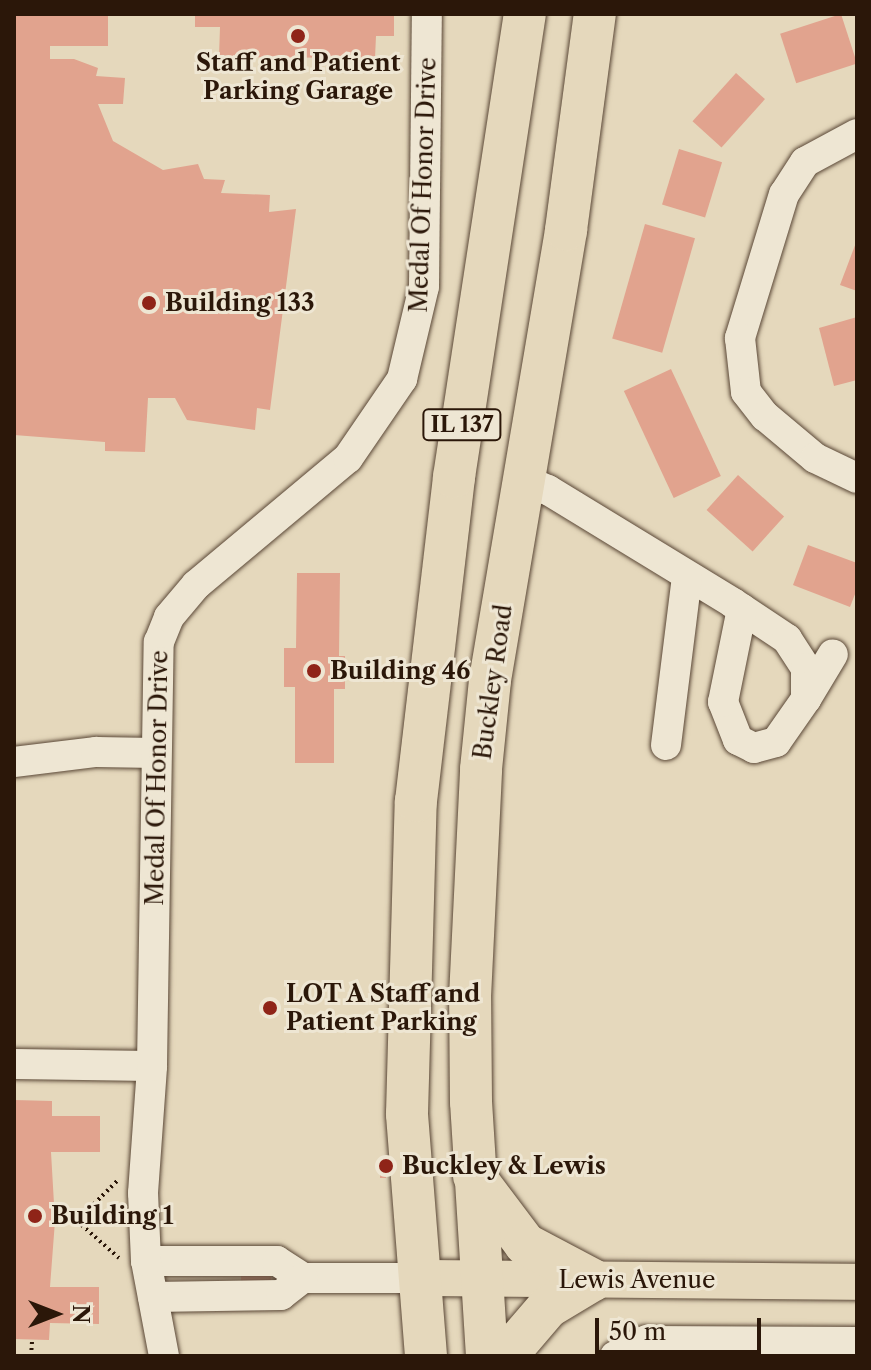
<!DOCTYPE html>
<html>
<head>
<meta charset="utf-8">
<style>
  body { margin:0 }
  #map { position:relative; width:871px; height:1370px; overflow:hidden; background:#e5d8bc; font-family:"Libre Caslon Text",serif }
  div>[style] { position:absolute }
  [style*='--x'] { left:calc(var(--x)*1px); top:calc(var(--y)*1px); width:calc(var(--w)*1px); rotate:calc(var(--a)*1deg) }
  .building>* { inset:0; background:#e1a38e; transform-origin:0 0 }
  .path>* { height:4px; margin-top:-2px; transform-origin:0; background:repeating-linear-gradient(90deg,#2b1709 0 2px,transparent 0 6px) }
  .roads { filter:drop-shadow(0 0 2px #5a4736) drop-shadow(0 0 2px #5a4736) }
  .minor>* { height:30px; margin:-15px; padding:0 15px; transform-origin:15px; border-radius:15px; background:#eee6d3 }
  .major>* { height:36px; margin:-18px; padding:0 18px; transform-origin:18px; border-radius:18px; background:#e5d8bc }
  .highway>* { height:42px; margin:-21px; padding:0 21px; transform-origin:21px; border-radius:21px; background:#e5d8bc }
  .dots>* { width:22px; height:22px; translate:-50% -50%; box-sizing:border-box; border:4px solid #eee6d3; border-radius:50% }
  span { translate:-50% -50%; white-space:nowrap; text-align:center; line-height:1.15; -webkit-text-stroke:6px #eee6d3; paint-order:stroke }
  .shield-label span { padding:2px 6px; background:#eee6d3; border:2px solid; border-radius:6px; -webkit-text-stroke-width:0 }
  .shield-label { font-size:22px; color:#2b1709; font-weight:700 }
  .poi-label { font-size:24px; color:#2b1709; font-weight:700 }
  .left { translate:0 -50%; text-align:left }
  .street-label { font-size:24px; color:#2b1709 }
  .frame { position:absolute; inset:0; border:16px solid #2b1709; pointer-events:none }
  .north { position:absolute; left:16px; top:1274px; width:80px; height:80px; -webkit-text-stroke:6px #eee6d3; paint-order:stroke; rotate:90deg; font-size:22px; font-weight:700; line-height:32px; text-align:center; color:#2b1709 }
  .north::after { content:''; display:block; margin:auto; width:28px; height:36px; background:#2b1709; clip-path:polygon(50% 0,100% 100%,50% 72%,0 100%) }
  .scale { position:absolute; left:595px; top:1318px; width:166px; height:36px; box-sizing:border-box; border:4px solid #2b1709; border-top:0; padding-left:10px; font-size:24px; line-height:28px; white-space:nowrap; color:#2b1709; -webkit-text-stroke:6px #eee6d3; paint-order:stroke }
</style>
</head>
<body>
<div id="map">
  <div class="building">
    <i style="clip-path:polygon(14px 14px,108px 14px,108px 46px,50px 46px,50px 59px,74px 59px,98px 68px,96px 76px,125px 78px,123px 104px,98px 104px,113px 141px,163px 170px,198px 164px,204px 179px,225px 180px,221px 193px,270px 195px,269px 212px,296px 209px,270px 410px,257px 408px,255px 430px,187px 420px,175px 398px,148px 398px,145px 452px,105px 451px,105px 442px,14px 435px)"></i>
    <i style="clip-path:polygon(195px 14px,394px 14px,394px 36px,376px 36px,375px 58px,219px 57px,220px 27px,195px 27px)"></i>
    <i style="left:841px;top:14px;width:52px;height:64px;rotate:72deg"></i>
    <i style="left:736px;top:73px;width:39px;height:65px;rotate:42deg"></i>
    <i style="left:679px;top:149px;width:45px;height:58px;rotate:17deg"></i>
    <i style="left:645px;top:224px;width:52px;height:119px;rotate:16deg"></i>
    <i style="clip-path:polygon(857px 240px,857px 291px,840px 285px)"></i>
    <i style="clip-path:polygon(857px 317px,857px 380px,834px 386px,819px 328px)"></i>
    <i style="left:671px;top:369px;width:118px;height:52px;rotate:65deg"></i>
    <i style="left:738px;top:475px;width:62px;height:47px;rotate:42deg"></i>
    <i style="clip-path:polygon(808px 545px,857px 563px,857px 589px,850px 607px,793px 585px)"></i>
    <i style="clip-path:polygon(297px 573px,340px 573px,339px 656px,345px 656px,345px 689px,334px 689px,334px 763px,295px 763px,295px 687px,284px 687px,284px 648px,296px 648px)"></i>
    <i style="clip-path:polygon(14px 1100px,52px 1101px,52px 1116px,100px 1116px,100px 1152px,51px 1152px,55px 1221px,50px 1287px,99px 1287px,99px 1324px,50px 1323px,49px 1340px,14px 1339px)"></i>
    <i style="left:380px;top:1167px;width:6px;height:11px"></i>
    <i style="left:241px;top:1272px;width:30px;height:20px"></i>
  </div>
  <div class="path">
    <i style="--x:55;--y:1221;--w:22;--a:0"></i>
    <i style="--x:77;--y:1221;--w:56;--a:41.4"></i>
    <i style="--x:77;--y:1221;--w:58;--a:-45"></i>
    <i style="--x:31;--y:1356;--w:16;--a:-86"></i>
  </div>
  <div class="roads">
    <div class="minor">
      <i style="--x:857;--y:134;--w:59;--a:151.7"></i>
      <i style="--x:805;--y:162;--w:38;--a:123"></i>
      <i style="--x:784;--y:194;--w:151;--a:107"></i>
      <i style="--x:740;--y:338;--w:54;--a:83.7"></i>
      <i style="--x:746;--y:392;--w:31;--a:52"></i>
      <i style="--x:765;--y:416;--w:65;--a:40"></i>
      <i style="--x:815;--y:458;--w:47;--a:25.5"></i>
      <i style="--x:524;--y:480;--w:26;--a:23"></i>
      <i style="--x:548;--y:490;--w:217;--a:31.4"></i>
      <i style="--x:733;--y:603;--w:65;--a:33.7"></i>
      <i style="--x:787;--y:639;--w:35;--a:57"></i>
      <i style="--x:806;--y:668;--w:31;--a:90"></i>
      <i style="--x:806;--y:699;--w:52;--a:124.9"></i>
      <i style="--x:776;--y:742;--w:23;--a:165"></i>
      <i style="--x:754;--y:748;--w:18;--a:-153"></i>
      <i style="--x:738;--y:740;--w:41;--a:-111.5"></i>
      <i style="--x:723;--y:702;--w:95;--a:-78.5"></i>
      <i style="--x:806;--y:699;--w:52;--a:-59"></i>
      <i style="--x:666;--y:745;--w:170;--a:-82.9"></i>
      <i style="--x:14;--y:762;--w:83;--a:-7"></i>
      <i style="--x:96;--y:752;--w:60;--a:1"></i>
      <i style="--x:14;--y:1064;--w:138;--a:0.8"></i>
      <i style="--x:146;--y:1261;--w:131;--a:0"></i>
      <i style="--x:277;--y:1261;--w:31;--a:33"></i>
      <i style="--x:303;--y:1278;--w:115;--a:0"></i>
      <i style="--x:153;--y:1297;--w:128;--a:-0.9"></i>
      <i style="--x:281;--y:1295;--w:28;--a:-38"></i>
      <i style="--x:164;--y:1356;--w:97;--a:-100.7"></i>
      <i style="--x:146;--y:1261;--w:68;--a:-92.5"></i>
      <i style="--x:143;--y:1193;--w:127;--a:-85.9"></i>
      <i style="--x:152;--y:1066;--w:424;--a:-89.1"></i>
      <i style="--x:159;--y:642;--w:27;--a:-68"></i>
      <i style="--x:169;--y:617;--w:42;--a:-49.8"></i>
      <i style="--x:196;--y:585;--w:198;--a:-39.9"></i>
      <i style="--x:348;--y:458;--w:96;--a:-55.6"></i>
      <i style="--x:402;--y:379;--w:95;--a:-76.6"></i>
      <i style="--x:424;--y:287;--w:273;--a:-89.4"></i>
      <i style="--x:615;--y:1356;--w:34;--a:-27"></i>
      <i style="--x:645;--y:1341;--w:212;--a:0.3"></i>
    </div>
    <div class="major">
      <i style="--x:418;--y:1278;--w:439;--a:0.5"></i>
    </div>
    <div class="highway">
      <i style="--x:474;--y:1176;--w:85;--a:53.1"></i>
      <i style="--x:525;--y:1244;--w:77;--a:27.9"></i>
      <i style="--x:426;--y:1356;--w:243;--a:-94.5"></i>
      <i style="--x:407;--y:1114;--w:313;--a:-88.4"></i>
      <i style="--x:416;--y:801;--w:326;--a:-83.3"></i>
      <i style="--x:454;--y:477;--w:468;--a:-81.3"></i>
      <i style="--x:487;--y:1356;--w:255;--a:-93.6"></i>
      <i style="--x:471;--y:1102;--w:105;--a:-90.5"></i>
      <i style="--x:470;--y:997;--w:228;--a:-87.2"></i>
      <i style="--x:481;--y:769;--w:89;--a:-84.2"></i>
      <i style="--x:490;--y:680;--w:456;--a:-80.4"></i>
      <i style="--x:566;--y:230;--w:218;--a:-82.4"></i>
      <i style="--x:506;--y:1356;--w:65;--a:-49.4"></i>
      <i style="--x:548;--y:1307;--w:52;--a:-31"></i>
    </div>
  </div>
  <div class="dots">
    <i style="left:298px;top:36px;background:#8f2418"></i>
    <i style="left:149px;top:303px;background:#8f2418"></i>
    <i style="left:314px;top:671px;background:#8f2418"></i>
    <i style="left:270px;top:1008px;background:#8f2418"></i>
    <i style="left:386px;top:1166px;background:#8f2418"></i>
    <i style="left:35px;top:1216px;background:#8f2418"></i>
  </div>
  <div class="shield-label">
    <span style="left:462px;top:425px">IL 137</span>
  </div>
  <div class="poi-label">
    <span style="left:298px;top:77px">Staff and Patient<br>Parking Garage</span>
    <span class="left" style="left:165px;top:303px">Building 133</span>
    <span class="left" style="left:330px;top:671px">Building 46</span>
    <span class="left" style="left:286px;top:1008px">LOT A Staff and<br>Patient Parking</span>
    <span class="left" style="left:402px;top:1166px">Buckley &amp; Lewis</span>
    <span class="left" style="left:51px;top:1216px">Building 1</span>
  </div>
  <div class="street-label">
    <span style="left:423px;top:185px;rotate:-88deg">Medal Of Honor Drive</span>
    <span style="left:493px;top:682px;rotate:-82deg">Buckley Road</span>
    <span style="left:157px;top:778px;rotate:-89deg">Medal Of Honor Drive</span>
    <span style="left:637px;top:1280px">Lewis Avenue</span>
  </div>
  <div class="frame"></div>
  <div class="north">N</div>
  <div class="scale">50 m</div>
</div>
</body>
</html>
